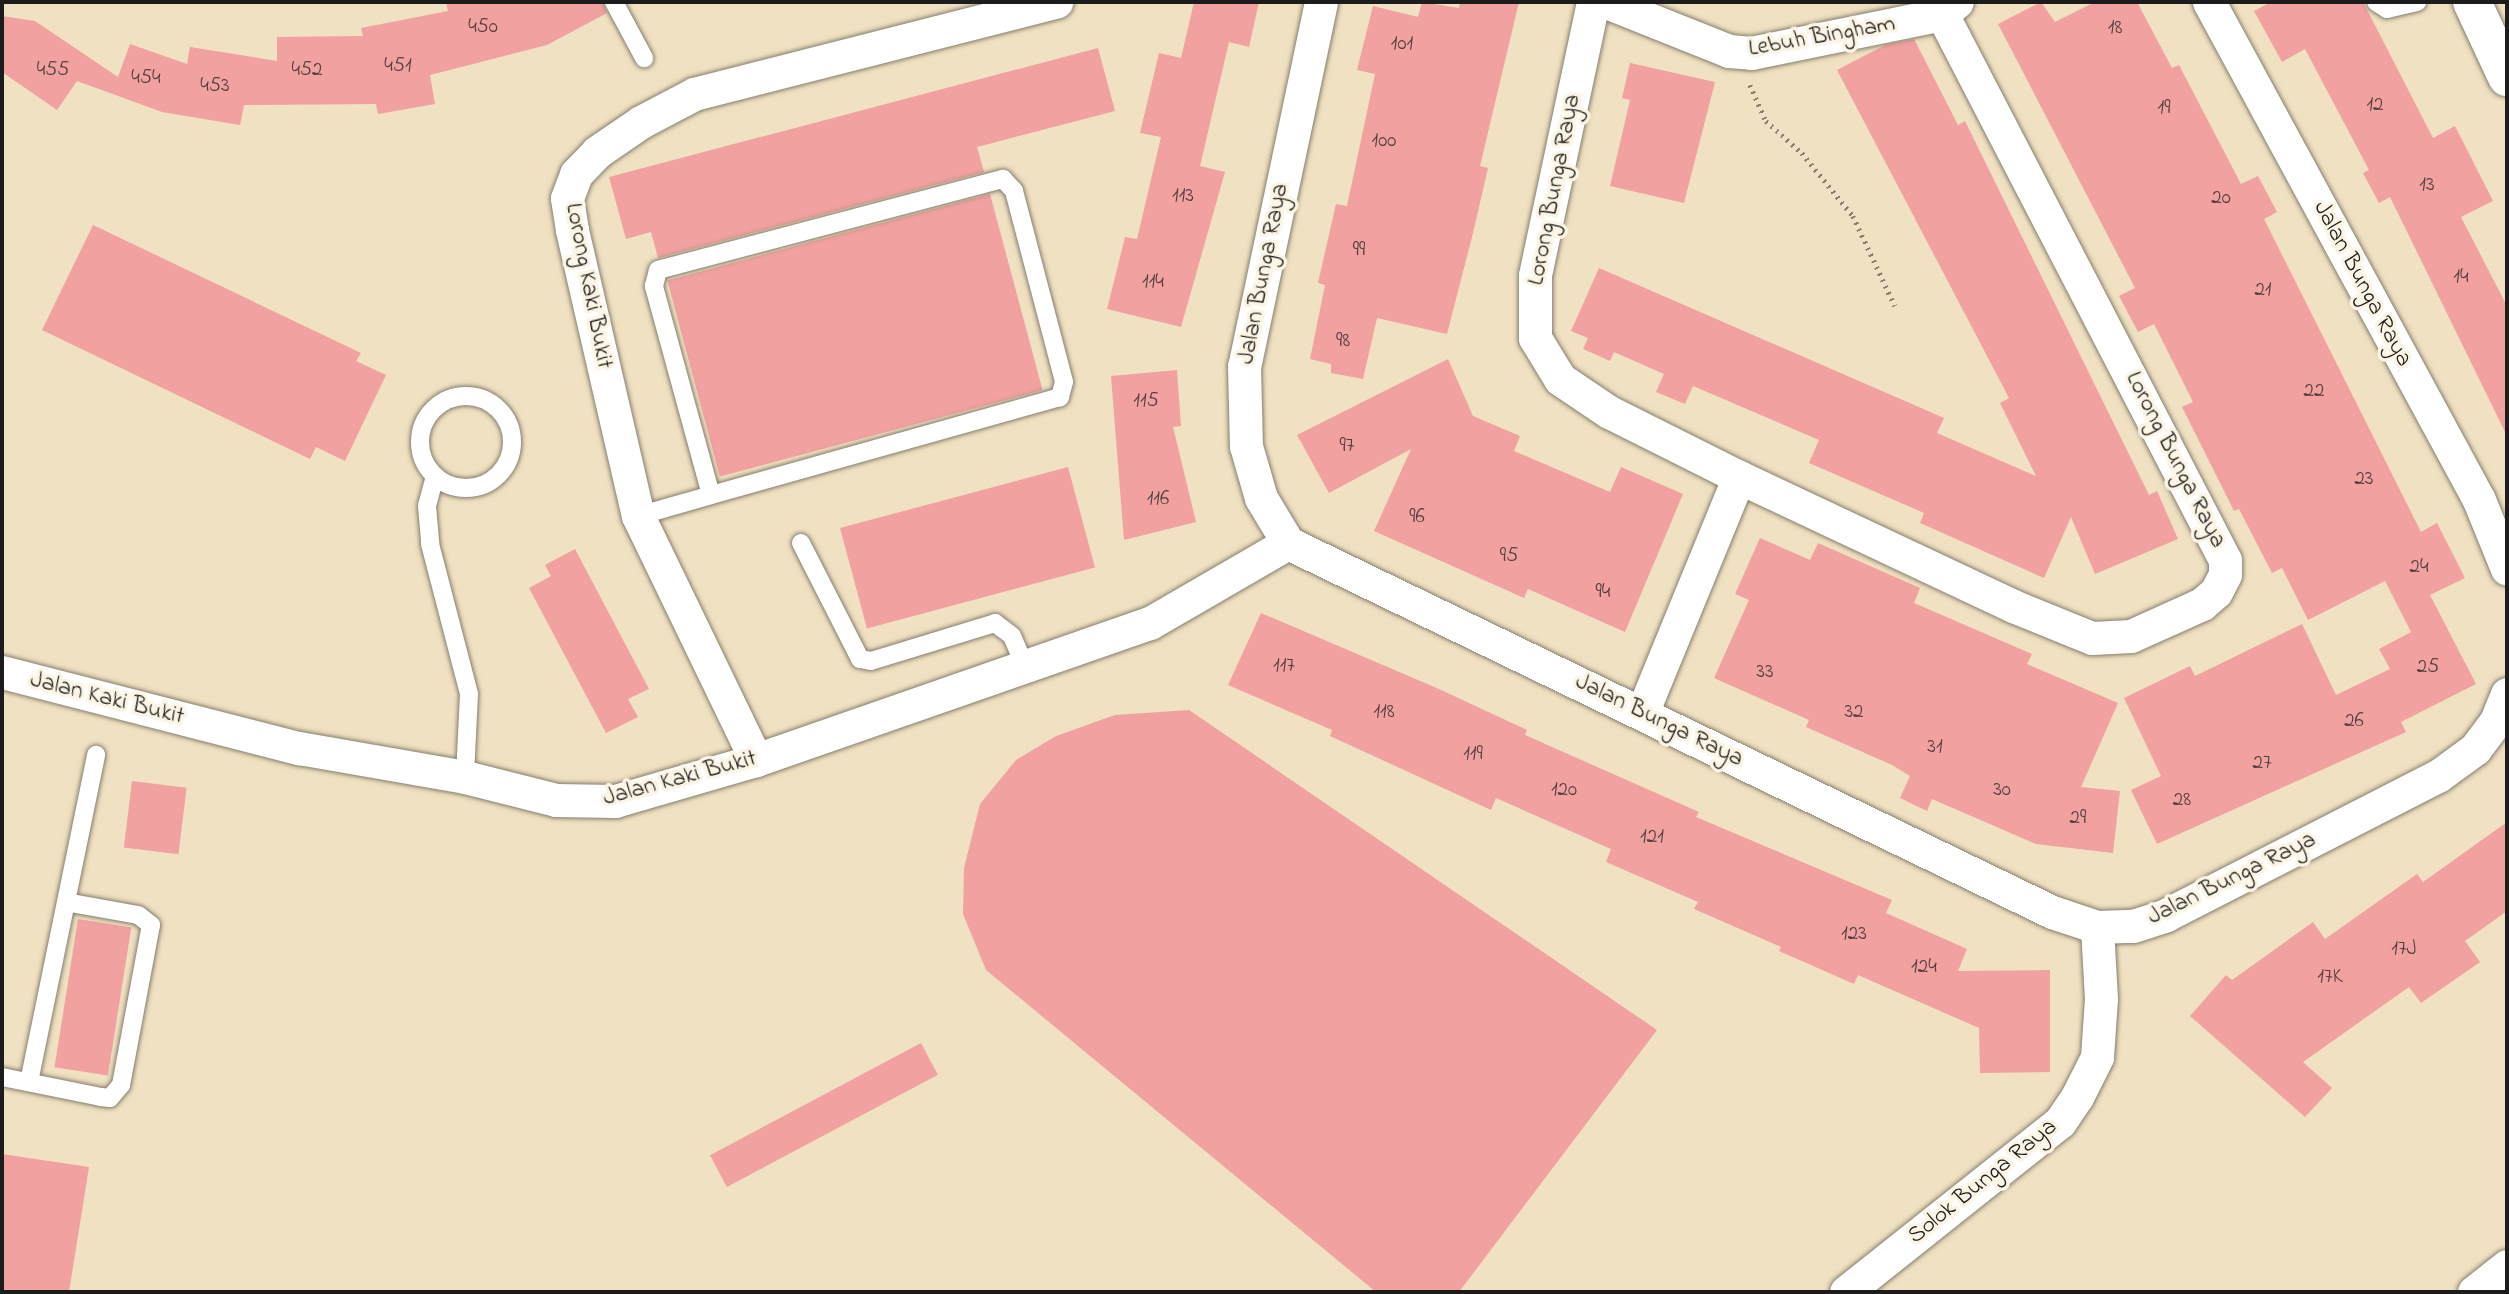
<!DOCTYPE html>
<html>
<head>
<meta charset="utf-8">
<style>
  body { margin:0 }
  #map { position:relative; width:2509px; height:1294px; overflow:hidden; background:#efe1c1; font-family:"Indie Flower",sans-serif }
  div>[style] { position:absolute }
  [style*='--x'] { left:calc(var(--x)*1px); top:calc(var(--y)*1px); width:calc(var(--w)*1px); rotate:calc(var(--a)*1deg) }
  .building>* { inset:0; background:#f0a1a0; transform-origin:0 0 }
  .path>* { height:4.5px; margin-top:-2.25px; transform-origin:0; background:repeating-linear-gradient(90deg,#867e6e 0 2px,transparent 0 7px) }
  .roads { filter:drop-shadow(0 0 2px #867e6e) drop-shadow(0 0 2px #867e6e) }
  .service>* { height:18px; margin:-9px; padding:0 9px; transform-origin:9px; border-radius:9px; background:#fff }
  .service>.ring { margin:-9px; padding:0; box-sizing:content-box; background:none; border:18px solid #fff; border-radius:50% }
  .minor>* { height:33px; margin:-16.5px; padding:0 16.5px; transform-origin:16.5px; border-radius:16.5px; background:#fff }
  .trunk>* { height:38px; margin:-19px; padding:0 19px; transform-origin:19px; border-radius:19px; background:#fff }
  span { translate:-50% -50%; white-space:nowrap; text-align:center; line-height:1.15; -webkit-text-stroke:7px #fcf5e5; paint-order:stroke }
  .number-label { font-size:21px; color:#513d3d }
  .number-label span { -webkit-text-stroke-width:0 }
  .street-label { font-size:24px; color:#1c1c1c }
  .frame { position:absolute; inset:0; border:4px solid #1c1c1c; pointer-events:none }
</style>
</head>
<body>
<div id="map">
  <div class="building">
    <i style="clip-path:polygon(446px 2px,603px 2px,607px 13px,547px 45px,430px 75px,435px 104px,378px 114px,376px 104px,244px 105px,240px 125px,162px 112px,77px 81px,57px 110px,2px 72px,2px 16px,35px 21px,118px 77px,130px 44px,187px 64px,190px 47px,277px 61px,277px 37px,363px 36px,361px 28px,448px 11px)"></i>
    <i style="clip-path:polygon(1194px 2px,1259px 2px,1249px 47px,1229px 42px,1200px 166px,1225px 172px,1181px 327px,1107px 309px,1125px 237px,1137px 239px,1161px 137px,1140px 133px,1159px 53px,1181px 58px)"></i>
    <i style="clip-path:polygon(1422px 2px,1459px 8px,1460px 2px,1519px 2px,1480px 166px,1488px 168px,1473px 233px,1447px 334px,1377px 318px,1363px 379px,1331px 373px,1331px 364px,1310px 359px,1325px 285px,1318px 283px,1336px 204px,1347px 206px,1375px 74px,1357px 70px,1373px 6px,1418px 17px)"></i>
    <i style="clip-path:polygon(2041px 2px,2055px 22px,2095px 2px,2137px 2px,2172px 68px,2179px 65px,2241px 184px,2258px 176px,2277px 212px,2264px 219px,2421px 532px,2437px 523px,2465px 578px,2430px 595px,2476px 684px,2401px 722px,2406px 732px,2157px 844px,2131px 790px,2161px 776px,2124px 698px,2190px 666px,2195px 676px,2302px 624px,2336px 695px,2390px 669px,2379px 649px,2411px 632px,2385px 581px,2308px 620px,2282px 568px,2272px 573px,2239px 509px,2234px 511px,2182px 407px,2193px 402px,2154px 324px,2138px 332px,2119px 296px,2135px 288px,1998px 24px)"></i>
    <i style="clip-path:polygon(2271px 2px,2363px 2px,2433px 138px,2455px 126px,2493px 201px,2461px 217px,2507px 306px,2507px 436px,2390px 197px,2379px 203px,2363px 173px,2369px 170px,2305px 49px,2282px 62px,2254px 11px)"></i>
    <i style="clip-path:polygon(1914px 39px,1958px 125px,1965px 121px,2149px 495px,2157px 491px,2178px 539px,2095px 574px,2071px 517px,2044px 578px,1920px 523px,1924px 513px,1809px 463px,1819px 440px,1693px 386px,1685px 404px,1656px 392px,1664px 374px,1614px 352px,1610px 361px,1583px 349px,1588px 338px,1571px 331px,1599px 268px,1944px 418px,1937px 433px,2036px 476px,2000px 403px,2009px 398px,1837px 70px,1885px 45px)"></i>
    <i style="clip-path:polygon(1098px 48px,1115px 111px,977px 147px,984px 172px,658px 258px,651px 232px,626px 239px,609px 177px)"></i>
    <i style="clip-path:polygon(1630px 63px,1715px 82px,1684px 203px,1610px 186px,1630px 100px,1622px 98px)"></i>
    <i style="left:990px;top:194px;width:203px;height:334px;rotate:75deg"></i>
    <i style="clip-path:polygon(93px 225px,361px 353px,356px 361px,386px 375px,345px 461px,316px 447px,310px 459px,42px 330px)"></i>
    <i style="clip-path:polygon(1448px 359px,1473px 416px,1520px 436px,1514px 451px,1610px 492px,1621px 467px,1683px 494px,1625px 632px,1528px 589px,1524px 598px,1374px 531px,1411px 449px,1329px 493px,1297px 435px)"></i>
    <i style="clip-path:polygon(1177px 370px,1181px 426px,1173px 427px,1196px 522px,1124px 540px,1111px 376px)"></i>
    <i style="left:1068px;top:467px;width:104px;height:236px;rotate:75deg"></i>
    <i style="clip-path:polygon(1760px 538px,1810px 560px,1818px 543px,1920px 588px,1914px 603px,2032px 654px,2027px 664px,2118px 703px,2081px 787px,2120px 791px,2113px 853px,2036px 844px,1932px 799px,1927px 811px,1900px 798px,1910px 776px,1892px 765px,1806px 727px,1809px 720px,1714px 678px,1749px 600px,1735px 594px)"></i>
    <i style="clip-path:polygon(575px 549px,649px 689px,628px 699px,638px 717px,606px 733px,529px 588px,551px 576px,545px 565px)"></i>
    <i style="clip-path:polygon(1261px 613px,1439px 689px,1527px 730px,1525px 735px,1699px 812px,1696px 817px,1892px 900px,1886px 913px,1967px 949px,1958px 971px,2050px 970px,2050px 1072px,1980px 1073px,1979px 1028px,1858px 975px,1854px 984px,1779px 951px,1781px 947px,1694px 909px,1698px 902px,1606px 862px,1611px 849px,1496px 798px,1491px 810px,1330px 736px,1332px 730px,1228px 685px)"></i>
    <i style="clip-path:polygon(1189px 710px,1657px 1030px,1459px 1292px,1376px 1292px,986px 970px,963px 914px,964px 868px,980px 804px,1016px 760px,1056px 736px,1115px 715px)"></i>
    <i style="left:132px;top:781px;width:55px;height:67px;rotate:7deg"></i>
    <i style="clip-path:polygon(2507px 822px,2507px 911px,2465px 941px,2480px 962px,2421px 1003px,2409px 987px,2303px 1062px,2332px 1088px,2305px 1117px,2190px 1016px,2226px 975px,2232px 980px,2313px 922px,2325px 939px,2417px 874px,2423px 882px)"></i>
    <i style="left:78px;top:919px;width:54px;height:150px;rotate:9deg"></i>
    <i style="left:921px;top:1043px;width:36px;height:239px;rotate:62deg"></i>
    <i style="clip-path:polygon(2px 1154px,89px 1167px,69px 1292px,2px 1292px)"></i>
  </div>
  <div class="path">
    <i style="--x:1750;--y:85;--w:39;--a:66"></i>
    <i style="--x:1766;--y:121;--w:48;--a:41.6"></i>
    <i style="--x:1802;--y:153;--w:81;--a:51"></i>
    <i style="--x:1853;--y:216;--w:99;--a:65"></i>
  </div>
  <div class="roads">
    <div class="service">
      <i style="--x:614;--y:2;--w:64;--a:61.8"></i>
      <i style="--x:2376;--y:2;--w:13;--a:32"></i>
      <i style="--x:2387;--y:9;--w:31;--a:-13"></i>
      <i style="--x:1003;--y:179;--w:16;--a:47"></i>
      <i style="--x:1014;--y:191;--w:197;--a:75.3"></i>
      <i style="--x:1064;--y:382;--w:16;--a:105"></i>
      <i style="--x:1060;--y:397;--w:362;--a:164.3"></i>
      <i style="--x:711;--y:495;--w:217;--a:-105.3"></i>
      <i style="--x:654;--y:286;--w:16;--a:-76"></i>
      <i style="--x:658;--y:270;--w:357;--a:-14.8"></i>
      <i class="ring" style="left:420px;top:396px;width:74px;height:74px"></i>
      <i style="--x:435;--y:476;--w:31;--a:105"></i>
      <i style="--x:427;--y:506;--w:38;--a:85"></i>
      <i style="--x:430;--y:544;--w:155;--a:75.4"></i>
      <i style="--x:469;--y:694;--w:83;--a:92.8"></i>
      <i style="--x:638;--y:516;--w:76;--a:-16"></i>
      <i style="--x:801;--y:543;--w:130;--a:63"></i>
      <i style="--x:860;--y:659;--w:11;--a:10"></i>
      <i style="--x:871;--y:661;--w:130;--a:-17"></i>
      <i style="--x:995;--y:623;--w:21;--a:37"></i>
      <i style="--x:1012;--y:636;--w:33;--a:67"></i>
      <i style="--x:2;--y:1077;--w:101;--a:11.4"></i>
      <i style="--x:101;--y:1097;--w:9;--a:6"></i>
      <i style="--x:110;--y:1098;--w:17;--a:-50"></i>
      <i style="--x:121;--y:1085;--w:163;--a:-79.4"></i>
      <i style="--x:151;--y:925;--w:16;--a:-142"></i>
      <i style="--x:138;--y:915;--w:73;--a:-169.8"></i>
      <i style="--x:29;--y:1082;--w:334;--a:-78.4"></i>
    </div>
    <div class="minor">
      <i style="--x:1321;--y:2;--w:372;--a:101.9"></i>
      <i style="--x:1244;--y:366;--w:80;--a:88.6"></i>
      <i style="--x:1246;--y:446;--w:54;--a:73.9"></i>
      <i style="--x:1261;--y:498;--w:52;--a:59"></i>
      <i style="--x:1288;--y:543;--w:848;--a:25.78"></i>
      <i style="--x:2052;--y:912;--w:47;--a:18.4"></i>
      <i style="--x:2097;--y:927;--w:36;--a:-2"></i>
      <i style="--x:2133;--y:926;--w:35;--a:-18"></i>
      <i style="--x:2166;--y:915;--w:305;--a:-27.1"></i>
      <i style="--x:2438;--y:776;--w:46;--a:-36.1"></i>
      <i style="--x:2475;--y:749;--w:35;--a:-53"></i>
      <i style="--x:2496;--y:721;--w:29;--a:-68"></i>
      <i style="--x:1593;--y:2;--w:279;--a:102"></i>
      <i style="--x:1535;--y:275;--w:63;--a:90"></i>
      <i style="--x:1535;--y:338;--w:48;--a:58.6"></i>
      <i style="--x:1560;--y:379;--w:59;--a:34"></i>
      <i style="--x:1609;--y:412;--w:145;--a:26.6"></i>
      <i style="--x:1739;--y:477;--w:303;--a:25.2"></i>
      <i style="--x:2013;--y:606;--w:85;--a:22.1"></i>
      <i style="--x:2092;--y:638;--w:39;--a:-3"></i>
      <i style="--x:2131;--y:636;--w:78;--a:-24.3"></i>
      <i style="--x:2202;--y:604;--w:18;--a:-41"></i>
      <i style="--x:2216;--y:592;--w:20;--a:-63"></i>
      <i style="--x:2225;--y:574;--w:14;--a:-90"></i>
      <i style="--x:2225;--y:560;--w:615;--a:-117.4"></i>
      <i style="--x:1606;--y:2;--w:132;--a:21.7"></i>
      <i style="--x:1729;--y:51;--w:22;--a:5"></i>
      <i style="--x:1751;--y:53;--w:195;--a:-11.5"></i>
      <i style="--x:1942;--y:14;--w:19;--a:-39"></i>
      <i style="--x:2209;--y:2;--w:566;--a:61.53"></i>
      <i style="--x:2479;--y:500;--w:74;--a:67.9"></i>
      <i style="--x:2;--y:672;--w:307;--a:14.4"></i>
      <i style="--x:299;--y:748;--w:169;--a:9.9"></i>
      <i style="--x:465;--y:777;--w:94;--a:14.2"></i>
      <i style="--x:556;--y:800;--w:59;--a:1"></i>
      <i style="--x:615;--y:801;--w:147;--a:-16.2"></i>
      <i style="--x:756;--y:760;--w:417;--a:-19.2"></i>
      <i style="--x:1150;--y:623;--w:160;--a:-30.1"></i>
      <i style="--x:1642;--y:713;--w:255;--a:-67.7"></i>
      <i style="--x:756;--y:760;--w:271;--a:-115.8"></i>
      <i style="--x:638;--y:516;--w:294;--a:-103"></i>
      <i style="--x:572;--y:230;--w:32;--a:-99"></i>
      <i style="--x:567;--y:198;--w:26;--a:-69"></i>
      <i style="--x:576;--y:174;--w:30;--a:-46"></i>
      <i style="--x:597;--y:152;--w:53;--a:-34.3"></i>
      <i style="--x:641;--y:122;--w:60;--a:-27.8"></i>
      <i style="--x:694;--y:94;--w:374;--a:-14.3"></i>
      <i style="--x:1846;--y:1292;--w:273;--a:-38.5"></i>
      <i style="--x:2060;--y:1122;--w:30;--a:-56"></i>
      <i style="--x:2077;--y:1097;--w:45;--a:-63.4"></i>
      <i style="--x:2097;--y:1057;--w:58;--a:-86.1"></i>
      <i style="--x:2101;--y:999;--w:72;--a:-93.2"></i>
      <i style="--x:2474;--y:1292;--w:42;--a:-38.2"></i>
    </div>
    <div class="trunk">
      <i style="--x:2472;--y:2;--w:83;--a:65"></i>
    </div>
  </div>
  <div class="number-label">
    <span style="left:483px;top:27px">450</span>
    <span style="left:2115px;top:28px">18</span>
    <span style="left:1402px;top:44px">101</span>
    <span style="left:398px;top:66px">451</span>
    <span style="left:53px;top:70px">455</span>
    <span style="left:307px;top:70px">452</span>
    <span style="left:146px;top:78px">454</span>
    <span style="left:215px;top:86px">453</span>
    <span style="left:2375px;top:105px">12</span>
    <span style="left:2164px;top:108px">19</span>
    <span style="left:1384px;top:141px">100</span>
    <span style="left:2427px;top:185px">13</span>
    <span style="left:1183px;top:196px">113</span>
    <span style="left:2221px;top:198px">20</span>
    <span style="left:1359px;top:250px">99</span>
    <span style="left:2461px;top:277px">14</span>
    <span style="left:1153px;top:282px">114</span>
    <span style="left:2263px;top:290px">21</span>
    <span style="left:1343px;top:341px">98</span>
    <span style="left:2314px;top:391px">22</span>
    <span style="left:1146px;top:401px">115</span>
    <span style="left:1347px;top:446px">97</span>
    <span style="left:2364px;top:479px">23</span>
    <span style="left:1158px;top:499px">116</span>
    <span style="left:1417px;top:517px">96</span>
    <span style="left:1509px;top:556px">95</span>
    <span style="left:2419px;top:567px">24</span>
    <span style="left:1603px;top:592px">94</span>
    <span style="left:1284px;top:666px">117</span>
    <span style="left:2428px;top:667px">25</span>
    <span style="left:1765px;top:672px">33</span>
    <span style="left:1384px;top:712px">118</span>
    <span style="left:1854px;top:712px">32</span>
    <span style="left:2354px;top:721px">26</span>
    <span style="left:1935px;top:747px">31</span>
    <span style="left:1473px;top:754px">119</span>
    <span style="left:2262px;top:763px">27</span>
    <span style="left:1564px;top:790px">120</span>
    <span style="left:2002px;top:790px">30</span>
    <span style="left:2182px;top:800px">28</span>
    <span style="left:2078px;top:818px">29</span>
    <span style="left:1652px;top:837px">121</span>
    <span style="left:1854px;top:934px">123</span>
    <span style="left:2404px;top:949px">17J</span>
    <span style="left:1924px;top:967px">124</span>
    <span style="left:2330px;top:977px">17K</span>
  </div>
  <div class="street-label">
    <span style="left:1822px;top:37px;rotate:-10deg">Lebuh Bingham</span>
    <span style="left:1555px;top:190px;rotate:-79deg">Lorong Bunga Raya</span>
    <span style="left:1264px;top:274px;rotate:-79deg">Jalan Bunga Raya</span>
    <span style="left:2362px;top:284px;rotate:62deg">Jalan Bunga Raya</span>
    <span style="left:588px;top:286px;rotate:79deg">Lorong Kaki Bukit</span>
    <span style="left:2175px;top:460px;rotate:63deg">Lorong Bunga Raya</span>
    <span style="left:107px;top:699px;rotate:14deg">Jalan Kaki Bukit</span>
    <span style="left:1659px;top:721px;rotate:26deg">Jalan Bunga Raya</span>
    <span style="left:680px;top:779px;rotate:-15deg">Jalan Kaki Bukit</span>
    <span style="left:2232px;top:879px;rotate:-26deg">Jalan Bunga Raya</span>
    <span style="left:1983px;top:1182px;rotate:-39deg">Solok Bunga Raya</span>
  </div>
  <div class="frame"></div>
</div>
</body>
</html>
